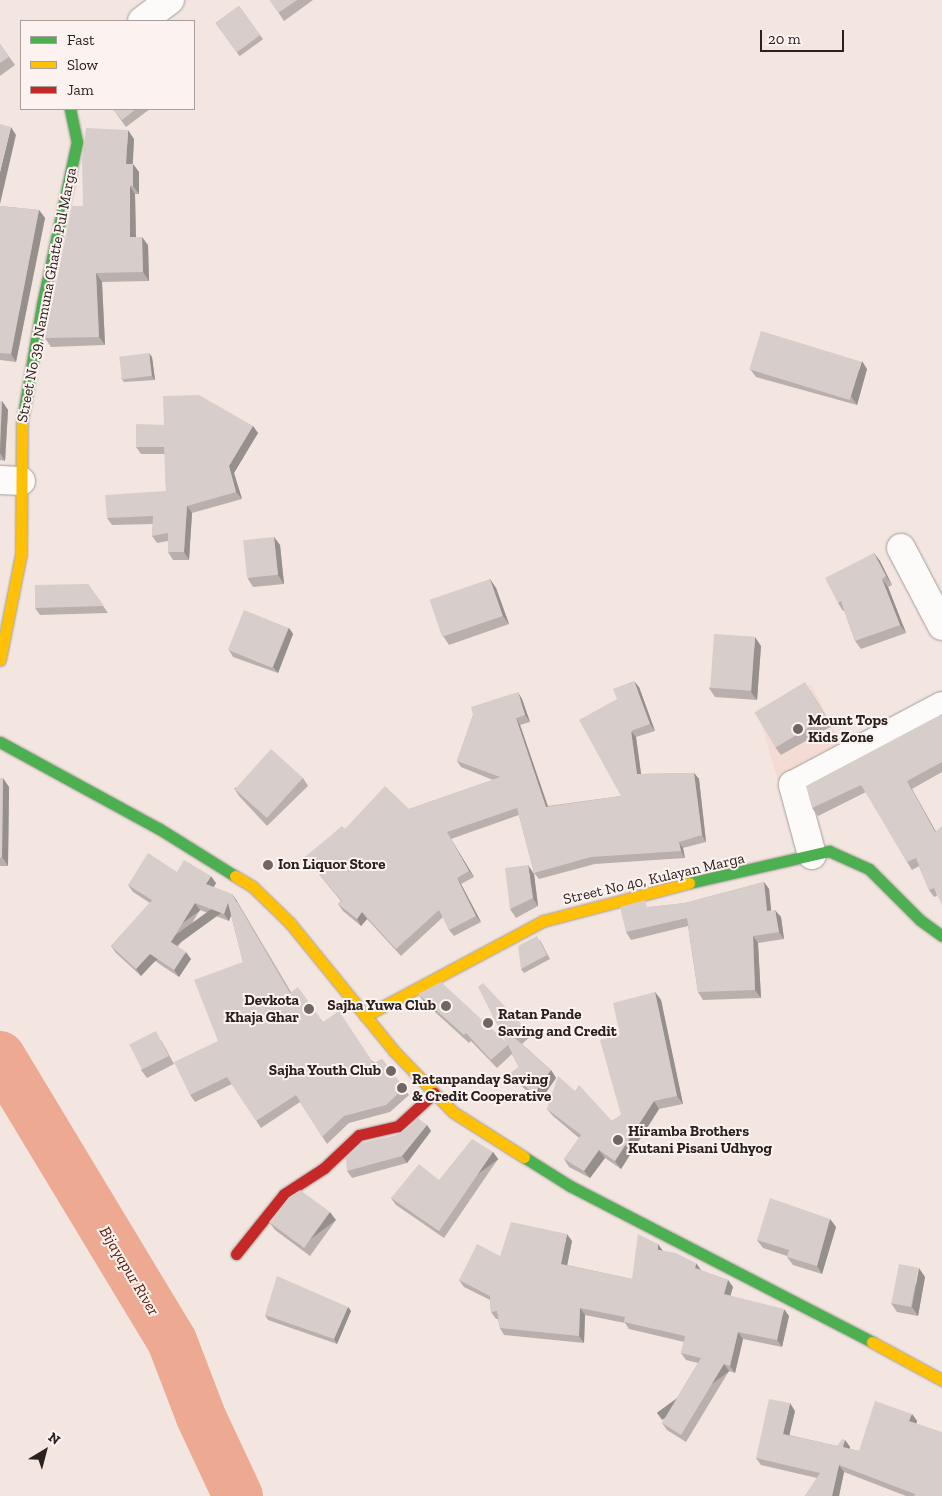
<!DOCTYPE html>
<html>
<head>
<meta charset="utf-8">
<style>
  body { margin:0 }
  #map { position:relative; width:942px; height:1496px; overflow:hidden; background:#f3e6e1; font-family:"Zilla Slab",serif }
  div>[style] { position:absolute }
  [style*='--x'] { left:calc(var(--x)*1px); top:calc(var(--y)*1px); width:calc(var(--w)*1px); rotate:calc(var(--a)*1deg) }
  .built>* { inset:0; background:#f4dcd4 }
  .river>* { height:50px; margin:-25px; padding:0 25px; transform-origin:25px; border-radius:25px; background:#eda992 }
  .roads { filter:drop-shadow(0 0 1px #a59c98) drop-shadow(0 0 1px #a59c98) }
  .street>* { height:28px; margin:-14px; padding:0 14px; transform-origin:14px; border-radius:14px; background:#fdfbfa }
  .fast>* { height:11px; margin:-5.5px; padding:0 5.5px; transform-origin:5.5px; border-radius:5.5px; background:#4caf50 }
  .slow>* { height:11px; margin:-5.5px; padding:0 5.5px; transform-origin:5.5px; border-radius:5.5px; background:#ffc107 }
  .jam>* { height:11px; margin:-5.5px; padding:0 5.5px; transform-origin:5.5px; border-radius:5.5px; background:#c62828 }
  .wall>* { inset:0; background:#b9b0ae; transform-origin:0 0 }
  .shaded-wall>* { inset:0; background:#96908d; transform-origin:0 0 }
  .building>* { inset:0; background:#d7cdca; transform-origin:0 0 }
  .dots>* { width:14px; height:14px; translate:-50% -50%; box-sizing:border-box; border:2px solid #fcf2ef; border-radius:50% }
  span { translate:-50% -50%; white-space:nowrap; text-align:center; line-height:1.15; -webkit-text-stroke:4px #fcf2ef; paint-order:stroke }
  .street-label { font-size:15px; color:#2a211e }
  .poi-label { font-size:15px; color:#2a211e; font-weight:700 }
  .left { translate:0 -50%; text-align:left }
  .right { translate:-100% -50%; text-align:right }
  .water-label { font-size:16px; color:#551b06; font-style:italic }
  .legend { position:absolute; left:20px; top:20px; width:175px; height:90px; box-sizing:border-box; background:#fcf2ef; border:1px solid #a89e9b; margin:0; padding:6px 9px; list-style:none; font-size:15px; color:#2a211e }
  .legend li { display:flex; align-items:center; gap:10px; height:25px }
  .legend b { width:25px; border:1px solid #a89e9b }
  .north { position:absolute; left:20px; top:1426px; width:50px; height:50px; -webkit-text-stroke:4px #fcf2ef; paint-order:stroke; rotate:37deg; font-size:14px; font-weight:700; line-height:20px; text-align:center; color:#2a211e }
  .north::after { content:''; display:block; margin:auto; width:18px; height:22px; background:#2a211e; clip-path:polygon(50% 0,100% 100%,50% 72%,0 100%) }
  .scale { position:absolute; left:760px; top:30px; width:84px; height:22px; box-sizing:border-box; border:2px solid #2a211e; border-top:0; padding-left:6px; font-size:15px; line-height:18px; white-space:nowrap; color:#2a211e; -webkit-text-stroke:4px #fcf2ef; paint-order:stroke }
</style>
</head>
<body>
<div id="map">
  <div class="built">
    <i style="clip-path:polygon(811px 684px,844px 749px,778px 781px,757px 710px)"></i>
  </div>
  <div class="river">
    <i style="--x:0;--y:1056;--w:333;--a:58.9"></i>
    <i style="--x:172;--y:1341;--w:81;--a:69.1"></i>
    <i style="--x:201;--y:1417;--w:87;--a:64.9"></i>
  </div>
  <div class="roads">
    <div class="street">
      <i style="--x:142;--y:21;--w:35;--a:-37"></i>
      <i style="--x:0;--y:480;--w:21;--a:3"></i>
      <i style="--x:901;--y:548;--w:88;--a:62.3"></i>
      <i style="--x:812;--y:855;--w:73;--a:-105.2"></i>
      <i style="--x:793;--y:785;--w:169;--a:-27.9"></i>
    </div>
    <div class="fast">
      <i style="--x:22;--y:421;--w:118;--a:-80.2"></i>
      <i style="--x:42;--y:305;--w:167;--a:-77.9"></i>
      <i style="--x:77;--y:142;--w:34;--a:-102"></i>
      <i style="--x:0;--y:742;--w:180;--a:28.6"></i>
      <i style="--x:158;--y:828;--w:91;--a:31.9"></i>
      <i style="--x:689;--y:883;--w:144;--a:-12.9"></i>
      <i style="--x:829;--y:851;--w:44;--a:24.2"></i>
      <i style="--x:869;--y:869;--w:72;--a:45"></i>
      <i style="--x:920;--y:920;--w:27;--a:36"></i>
      <i style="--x:524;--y:1157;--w:54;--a:32.2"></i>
      <i style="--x:570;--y:1186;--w:340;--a:27.3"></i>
    </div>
    <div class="slow">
      <i style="--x:0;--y:660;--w:108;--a:-78.8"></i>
      <i style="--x:21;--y:554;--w:133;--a:-89.6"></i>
      <i style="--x:235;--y:876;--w:21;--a:31"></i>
      <i style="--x:253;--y:887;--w:52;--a:44.2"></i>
      <i style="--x:290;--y:923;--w:165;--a:50.9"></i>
      <i style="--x:394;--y:1051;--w:85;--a:46"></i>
      <i style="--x:453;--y:1112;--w:84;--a:32.4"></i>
      <i style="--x:365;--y:1016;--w:202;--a:-28.1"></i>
      <i style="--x:543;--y:921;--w:151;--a:-14.6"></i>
      <i style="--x:872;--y:1342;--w:80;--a:28.5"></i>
    </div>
    <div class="jam">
      <i style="--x:236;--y:1254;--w:77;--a:-51.3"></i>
      <i style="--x:284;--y:1194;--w:48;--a:-33"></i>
      <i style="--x:324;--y:1168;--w:48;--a:-43.3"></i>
      <i style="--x:359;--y:1135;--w:40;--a:-13"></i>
      <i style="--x:398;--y:1126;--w:49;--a:-42.5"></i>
    </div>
  </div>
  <div class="wall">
    <i style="clip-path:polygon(270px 0,313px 0,284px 21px)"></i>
    <i style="left:239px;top:6px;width:41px;height:29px;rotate:54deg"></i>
    <i style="clip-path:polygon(0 44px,15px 65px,0 76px)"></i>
    <i style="clip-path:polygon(113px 109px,150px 109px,126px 127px)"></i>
    <i style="clip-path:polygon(134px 139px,133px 164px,139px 172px,139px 194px,135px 194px,136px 237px,148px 245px,149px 281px,102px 282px,105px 345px,51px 347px,45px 338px,83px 206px)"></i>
    <i style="clip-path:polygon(0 206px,39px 210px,45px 218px,16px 362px,0 360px)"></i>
    <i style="clip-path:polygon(152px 357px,155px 380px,124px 382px,121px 378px)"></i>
    <i style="clip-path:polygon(750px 369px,867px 369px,857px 405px,756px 377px)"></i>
    <i style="clip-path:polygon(0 401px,2px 401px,8px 410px,5px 461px,0 460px)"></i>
    <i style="clip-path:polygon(253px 426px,258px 433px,234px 473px,242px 499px,192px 513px,189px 560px,173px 560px,168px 552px,168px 541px,157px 543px,152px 536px,153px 524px,112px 525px,107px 518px,166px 491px,165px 454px,141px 454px,136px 447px)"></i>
    <i style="clip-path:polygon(274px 537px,280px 545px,284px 584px,253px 587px,248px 579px)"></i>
    <i style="clip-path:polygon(874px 553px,880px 561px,892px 585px,888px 587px,906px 633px,861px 649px,855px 641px,844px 610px,843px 611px,838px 603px)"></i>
    <i style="clip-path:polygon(490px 579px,496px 588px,509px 624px,449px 645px,443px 636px)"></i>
    <i style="clip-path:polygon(88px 584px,108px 613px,40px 615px,35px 608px)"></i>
    <i style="clip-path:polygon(289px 628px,293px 634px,278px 673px,233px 657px,229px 650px)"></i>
    <i style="clip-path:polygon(761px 646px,757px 700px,715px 697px,709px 688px)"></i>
    <i style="clip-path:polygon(639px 687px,655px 731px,636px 737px,641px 774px,694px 773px,699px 779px,706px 842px,683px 848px,685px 858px,595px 864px,539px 879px,534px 873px,519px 815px,451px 839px,474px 877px,461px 884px,481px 922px,454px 936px,449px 930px,443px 917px,401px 956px,367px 919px,361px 926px,343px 911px,338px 904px,341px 901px,305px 857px,345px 829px,409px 809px,493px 780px,461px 767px,457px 761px,473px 715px,522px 699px,530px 722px,520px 725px,548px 806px,621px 796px)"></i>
    <i style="clip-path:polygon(810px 690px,832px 726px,781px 755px,775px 747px)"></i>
    <i style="clip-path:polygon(942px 714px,942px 772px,912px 789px,937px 896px,934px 897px,929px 890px,919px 866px,912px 870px,907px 862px,866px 792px,818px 816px,812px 808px)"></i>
    <i style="clip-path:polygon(0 778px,9px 787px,8px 866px,0 866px)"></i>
    <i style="clip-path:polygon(303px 778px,308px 786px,267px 826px,239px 796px,234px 788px)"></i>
    <i style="clip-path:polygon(177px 872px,216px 883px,214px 887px,237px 901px,291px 992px,323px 1022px,375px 1063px,382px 1059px,409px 1095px,390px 1112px,349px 1123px,327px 1144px,300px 1102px,261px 1128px,232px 1084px,195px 1102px,190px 1095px,218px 1041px,243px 962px,231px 915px,229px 921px,200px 910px,178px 947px,191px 959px,179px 977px,155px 961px,141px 976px,116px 953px,111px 946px,150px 903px,133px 892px,128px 885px)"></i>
    <i style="clip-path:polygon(534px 874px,538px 906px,516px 918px,510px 909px)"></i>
    <i style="clip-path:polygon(764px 882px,769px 889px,771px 911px,781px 917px,784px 939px,758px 943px,761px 998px,703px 1000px,698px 992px,688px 926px,631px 940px,626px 932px,650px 907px,685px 903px)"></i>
    <i style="clip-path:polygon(540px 940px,550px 959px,524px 973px,521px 969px)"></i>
    <i style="clip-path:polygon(655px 992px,661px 1000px,683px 1104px,659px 1109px,621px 1169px,605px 1158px,590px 1178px,569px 1167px,564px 1159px,579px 1138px,553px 1116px,547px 1109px,575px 1091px,612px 1121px,621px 1115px,620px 1035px)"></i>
    <i style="clip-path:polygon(418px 994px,506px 1042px,525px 1028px,531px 1036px,522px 1044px,551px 1070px,556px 1078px,539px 1102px,516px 1081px,511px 1073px,519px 1067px,512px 1054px,497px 1068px,471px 1041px,469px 1043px,424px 1002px)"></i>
    <i style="clip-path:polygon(161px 1040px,174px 1064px,147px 1078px,141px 1070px)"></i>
    <i style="clip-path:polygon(427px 1125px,431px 1131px,407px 1163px,352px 1178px,347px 1171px,397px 1135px)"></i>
    <i style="clip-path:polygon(493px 1152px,498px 1159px,444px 1238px,396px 1205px,391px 1198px,439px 1180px)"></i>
    <i style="clip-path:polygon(830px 1219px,836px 1227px,822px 1274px,793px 1265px,787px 1257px,787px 1256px,763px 1248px,757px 1240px)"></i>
    <i style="clip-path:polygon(336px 1220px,310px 1256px,275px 1230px,269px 1222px)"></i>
    <i style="clip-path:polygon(572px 1241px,567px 1265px,632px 1279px,663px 1251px,700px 1270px,728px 1280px,733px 1287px,730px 1296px,789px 1316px,782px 1347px,743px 1339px,735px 1373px,729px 1371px,686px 1442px,667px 1430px,662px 1423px,698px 1363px,686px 1360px,681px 1353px,684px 1342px,629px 1329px,625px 1323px,585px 1315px,584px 1343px,504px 1335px,500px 1328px,498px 1319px,496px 1319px,491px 1312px,490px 1300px,464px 1287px,459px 1280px,500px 1256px)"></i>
    <i style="clip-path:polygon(925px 1277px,918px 1316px,897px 1312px,891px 1303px)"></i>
    <i style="clip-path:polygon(348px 1307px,351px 1311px,337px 1344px,268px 1320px,265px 1315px)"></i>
    <i style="clip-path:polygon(795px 1411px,789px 1435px,837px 1446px,845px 1440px,850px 1447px,850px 1449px,859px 1451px,912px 1414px,917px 1421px,916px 1424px,942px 1496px,906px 1496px,844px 1472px,839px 1496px,805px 1496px,817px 1478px,761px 1465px,756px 1458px)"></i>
  </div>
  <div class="shaded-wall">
    <i style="clip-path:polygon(11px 127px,16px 135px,0 204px,0 172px)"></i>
    <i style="clip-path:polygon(128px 130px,134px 139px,132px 172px,126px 164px)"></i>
    <i style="clip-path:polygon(133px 164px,139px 172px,139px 194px,133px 186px)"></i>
    <i style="clip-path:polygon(130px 186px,135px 194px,136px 245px,130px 237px)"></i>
    <i style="clip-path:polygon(39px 210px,45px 218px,16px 362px,11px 354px)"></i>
    <i style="clip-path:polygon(142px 237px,148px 245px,149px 281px,143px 272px)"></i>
    <i style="clip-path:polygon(96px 273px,102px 282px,105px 345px,99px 337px)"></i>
    <i style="clip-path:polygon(149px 353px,152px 357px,155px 380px,152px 376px)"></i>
    <i style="clip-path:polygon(862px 361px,867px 369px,857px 405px,851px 396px)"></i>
    <i style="clip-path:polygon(2px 401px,8px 410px,5px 461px,0 453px)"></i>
    <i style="clip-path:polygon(253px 426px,258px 433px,234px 473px,242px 499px,236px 492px,229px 466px)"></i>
    <i style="clip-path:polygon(187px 506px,192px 513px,189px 560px,184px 552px)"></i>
    <i style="clip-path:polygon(274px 537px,280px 545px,284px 584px,278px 575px)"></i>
    <i style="clip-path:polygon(874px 553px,880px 561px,892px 585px,886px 576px)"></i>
    <i style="clip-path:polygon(490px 579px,496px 588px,509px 624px,503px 616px)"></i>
    <i style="clip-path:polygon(882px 579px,888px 587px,906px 633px,900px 625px)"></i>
    <i style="clip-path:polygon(289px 628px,293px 634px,278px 673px,273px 667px)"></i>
    <i style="clip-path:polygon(755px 637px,761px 646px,757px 700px,751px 692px)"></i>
    <i style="clip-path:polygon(634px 681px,639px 687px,655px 731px,650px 724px)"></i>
    <i style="clip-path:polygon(518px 692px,522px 699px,530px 722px,525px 715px)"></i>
    <i style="clip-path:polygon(516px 718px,520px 725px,550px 813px,546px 807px)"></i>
    <i style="clip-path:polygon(631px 731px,636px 737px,642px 781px,637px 774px)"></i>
    <i style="clip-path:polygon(694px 773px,699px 779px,706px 842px,702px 835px)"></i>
    <i style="clip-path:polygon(3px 778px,9px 787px,8px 866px,2px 857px)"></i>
    <i style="clip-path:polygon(907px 781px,912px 789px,940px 839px,935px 832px)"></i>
    <i style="clip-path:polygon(447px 832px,451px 839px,474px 877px,469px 871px)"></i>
    <i style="clip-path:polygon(679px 842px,683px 848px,685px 858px,681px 851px)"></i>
    <i style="clip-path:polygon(528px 865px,534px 874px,538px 906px,533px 898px)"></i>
    <i style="clip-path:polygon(211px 876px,216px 883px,211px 891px,206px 884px)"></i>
    <i style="clip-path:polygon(457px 878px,461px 884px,481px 922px,476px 916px)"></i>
    <i style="clip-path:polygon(764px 882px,769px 889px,772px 919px,767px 911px)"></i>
    <i style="left:232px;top:894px;width:9px;height:115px;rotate:54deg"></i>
    <i style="left:195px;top:903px;width:9px;height:46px;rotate:54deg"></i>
    <i style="clip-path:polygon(228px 903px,233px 910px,229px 921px,224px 914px)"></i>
    <i style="clip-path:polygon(775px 910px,781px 917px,784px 939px,779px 932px)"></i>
    <i style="clip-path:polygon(362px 912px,367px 919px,361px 926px,357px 919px)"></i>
    <i style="clip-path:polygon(753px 936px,758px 943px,761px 998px,755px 990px)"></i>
    <i style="clip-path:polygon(186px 952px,191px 959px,179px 977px,174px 970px)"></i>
    <i style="clip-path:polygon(150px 954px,155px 961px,141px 976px,136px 969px)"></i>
    <i style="clip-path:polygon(655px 992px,661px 1000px,683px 1104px,677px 1096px)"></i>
    <i style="clip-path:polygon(551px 1070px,556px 1078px,539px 1102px,534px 1094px)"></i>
    <i style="clip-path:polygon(654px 1101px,659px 1109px,621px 1169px,615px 1161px)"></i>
    <i style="clip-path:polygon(427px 1125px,431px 1131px,407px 1163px,402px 1156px)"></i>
    <i style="clip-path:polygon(599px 1150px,605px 1158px,590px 1178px,584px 1171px)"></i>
    <i style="left:493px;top:1152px;width:9px;height:96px;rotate:54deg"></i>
    <i style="left:330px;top:1212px;width:10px;height:44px;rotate:53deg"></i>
    <i style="clip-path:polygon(830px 1219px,836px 1227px,822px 1274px,817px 1266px)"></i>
    <i style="clip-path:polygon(567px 1234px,572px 1241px,566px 1271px,561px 1264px)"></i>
    <i style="clip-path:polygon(658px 1244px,663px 1251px,658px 1250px)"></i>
    <i style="clip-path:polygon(696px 1263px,701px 1270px,695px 1268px)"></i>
    <i style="clip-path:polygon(919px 1268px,925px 1277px,918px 1316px,912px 1307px)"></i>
    <i style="clip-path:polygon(728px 1280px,733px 1287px,729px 1301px,724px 1294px)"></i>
    <i style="clip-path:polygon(348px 1307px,351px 1311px,337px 1344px,334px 1339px)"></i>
    <i style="clip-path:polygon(580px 1308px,585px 1315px,584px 1343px,579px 1336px)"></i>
    <i style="clip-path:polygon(784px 1309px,789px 1316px,782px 1347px,777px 1340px)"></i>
    <i style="clip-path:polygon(738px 1332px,743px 1339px,735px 1373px,730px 1366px)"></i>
    <i style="left:724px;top:1364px;width:9px;height:83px;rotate:54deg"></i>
    <i style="clip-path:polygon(790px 1403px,795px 1411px,788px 1441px,783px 1434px)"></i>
    <i style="clip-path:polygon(912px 1414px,917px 1421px,915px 1429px,909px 1421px)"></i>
    <i style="clip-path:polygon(845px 1440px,850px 1447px,848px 1454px,843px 1447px)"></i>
    <i style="clip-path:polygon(839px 1465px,844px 1472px,839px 1496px,832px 1496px)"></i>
  </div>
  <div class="building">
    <i style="clip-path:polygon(270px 0,297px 0,278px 13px)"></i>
    <i style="left:239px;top:6px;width:36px;height:29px;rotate:54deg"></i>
    <i style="clip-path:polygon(0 44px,9px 57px,0 63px)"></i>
    <i style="clip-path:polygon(113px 109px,136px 109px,122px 120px)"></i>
    <i style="clip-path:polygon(0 124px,11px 127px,0 172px)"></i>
    <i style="clip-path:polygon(86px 128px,128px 130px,126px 164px,133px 164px,133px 186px,130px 186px,130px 237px,142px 237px,143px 272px,96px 273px,99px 337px,45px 338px,72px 206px,83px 206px,82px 159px)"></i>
    <i style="clip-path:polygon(0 206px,39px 210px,11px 354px,0 353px)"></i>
    <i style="left:761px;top:331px;width:105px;height:40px;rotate:17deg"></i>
    <i style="left:149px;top:353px;width:23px;height:30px;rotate:83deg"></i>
    <i style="clip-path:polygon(199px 395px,253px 426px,229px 466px,236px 492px,187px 506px,184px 552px,168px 552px,168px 533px,152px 536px,153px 516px,107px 518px,105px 495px,166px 491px,164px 447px,136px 447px,136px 424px,164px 425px,163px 396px)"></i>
    <i style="clip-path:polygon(0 401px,2px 401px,0 443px)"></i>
    <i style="left:274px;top:537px;width:38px;height:31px;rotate:84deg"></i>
    <i style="clip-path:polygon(874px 553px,886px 576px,882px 579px,900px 625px,855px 641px,841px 601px,838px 603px,825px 578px)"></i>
    <i style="left:490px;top:579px;width:39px;height:64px;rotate:71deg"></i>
    <i style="clip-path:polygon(88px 584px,104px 606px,35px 608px,35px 585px)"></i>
    <i style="left:244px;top:610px;width:48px;height:43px;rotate:22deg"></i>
    <i style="left:714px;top:634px;width:41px;height:54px;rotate:4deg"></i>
    <i style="clip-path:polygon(634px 681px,650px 724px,631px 731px,637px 774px,694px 773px,702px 835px,679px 842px,681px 851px,591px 857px,534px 873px,517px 808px,447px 832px,469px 871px,457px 878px,476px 916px,449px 930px,439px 910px,396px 949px,362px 912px,357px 919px,338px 904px,342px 901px,305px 857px,342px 826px,345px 829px,385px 786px,409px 809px,500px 777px,457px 761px,473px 715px,471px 707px,518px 692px,525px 715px,516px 718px,546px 807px,621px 796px,579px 720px,617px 699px,613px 689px)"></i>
    <i style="left:805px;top:682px;width:41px;height:59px;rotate:59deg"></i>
    <i style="clip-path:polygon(942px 714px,942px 762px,907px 781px,935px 832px,942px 826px,942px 905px,934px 888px,929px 890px,916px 858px,907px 862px,861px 785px,812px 808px,806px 786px)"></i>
    <i style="left:271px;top:749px;width:43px;height:54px;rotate:42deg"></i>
    <i style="clip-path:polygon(0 778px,3px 778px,2px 857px,0 858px)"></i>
    <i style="clip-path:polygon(148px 853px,177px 872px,184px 860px,211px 876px,206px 884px,232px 894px,290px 993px,298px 987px,323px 1022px,339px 1011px,374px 1064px,382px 1059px,404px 1088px,386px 1105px,344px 1116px,322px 1137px,296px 1095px,256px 1121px,227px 1077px,190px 1095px,174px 1062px,218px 1041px,194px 980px,243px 962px,228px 903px,224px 914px,195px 903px,171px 942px,186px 952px,174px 970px,150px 954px,136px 969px,111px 946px,152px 900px,128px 885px)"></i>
    <i style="clip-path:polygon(528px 865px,533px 898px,510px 909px,505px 868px)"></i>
    <i style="clip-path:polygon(764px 882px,767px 911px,775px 910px,779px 932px,753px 936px,755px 990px,698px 992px,687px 918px,626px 932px,620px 907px,645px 900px,647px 907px,685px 903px)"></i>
    <i style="clip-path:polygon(537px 936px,547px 955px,521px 969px,518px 946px)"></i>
    <i style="clip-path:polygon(441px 982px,506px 1042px,478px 987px,483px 983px,525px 1028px,515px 1038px,551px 1070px,534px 1094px,511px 1073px,519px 1067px,508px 1045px,491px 1060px,466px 1033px,464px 1035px,418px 994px)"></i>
    <i style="clip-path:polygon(655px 992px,677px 1096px,654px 1101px,615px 1161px,599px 1150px,584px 1171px,564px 1159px,581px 1135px,547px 1109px,558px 1076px,575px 1091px,579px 1085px,612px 1121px,621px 1115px,600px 1040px,620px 1035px,613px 1003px)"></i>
    <i style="left:156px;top:1031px;width:28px;height:30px;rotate:63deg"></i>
    <i style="clip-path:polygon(418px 1118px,427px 1125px,402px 1156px,347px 1171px,346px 1158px,362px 1143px,397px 1135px)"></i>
    <i style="clip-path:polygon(472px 1139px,493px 1152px,439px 1231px,391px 1198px,419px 1164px,439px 1180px)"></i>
    <i style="clip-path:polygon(300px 1190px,330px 1212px,304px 1248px,269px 1222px,289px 1197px)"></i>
    <i style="clip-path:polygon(770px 1198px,830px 1219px,817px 1266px,787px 1257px,789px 1250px,757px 1240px)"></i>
    <i style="clip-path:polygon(511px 1222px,567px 1234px,561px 1264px,632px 1279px,638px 1234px,658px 1244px,658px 1250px,676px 1253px,696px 1263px,695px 1268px,728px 1280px,724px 1294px,784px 1309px,777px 1340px,738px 1332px,730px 1366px,724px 1364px,681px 1435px,662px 1423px,701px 1358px,681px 1353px,685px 1336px,624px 1322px,625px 1317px,580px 1308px,579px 1336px,500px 1328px,497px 1311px,491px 1312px,490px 1296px,459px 1280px,477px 1244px,500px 1256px)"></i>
    <i style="left:899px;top:1264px;width:20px;height:40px;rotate:11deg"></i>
    <i style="clip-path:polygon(277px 1276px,348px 1307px,334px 1339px,265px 1315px)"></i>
    <i style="clip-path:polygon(769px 1399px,790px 1403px,783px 1434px,837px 1446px,842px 1439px,845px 1440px,843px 1447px,859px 1451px,875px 1401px,912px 1414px,909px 1421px,942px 1432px,942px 1496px,914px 1496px,915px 1494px,839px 1465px,832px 1496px,805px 1496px,820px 1473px,756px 1458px)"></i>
  </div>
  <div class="dots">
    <i style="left:798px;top:729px;background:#706662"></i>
    <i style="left:268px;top:865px;background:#706662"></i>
    <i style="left:446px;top:1006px;background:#706662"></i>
    <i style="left:309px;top:1009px;background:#706662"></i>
    <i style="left:488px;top:1023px;background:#706662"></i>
    <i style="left:391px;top:1071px;background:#706662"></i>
    <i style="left:402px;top:1088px;background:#706662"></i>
    <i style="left:618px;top:1140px;background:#706662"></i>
  </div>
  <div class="street-label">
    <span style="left:47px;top:295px;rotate:-79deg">Street No 39, Namuna Ghatte Pul Marga</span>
    <span style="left:654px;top:879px;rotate:-13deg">Street No 40, Kulayan Marga</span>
  </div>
  <div class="poi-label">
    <span class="left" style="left:808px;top:729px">Mount Tops<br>Kids Zone</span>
    <span class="left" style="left:278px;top:865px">Ion Liquor Store</span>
    <span class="right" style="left:299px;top:1009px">Devkota<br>Khaja Ghar</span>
    <span class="right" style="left:436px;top:1006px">Sajha Yuwa Club</span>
    <span class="left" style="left:498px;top:1023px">Ratan Pande<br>Saving and Credit</span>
    <span class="right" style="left:381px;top:1071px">Sajha Youth Club</span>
    <span class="left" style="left:412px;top:1088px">Ratanpanday Saving<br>&amp; Credit Cooperative</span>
    <span class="left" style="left:628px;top:1140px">Hiramba Brothers<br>Kutani Pisani Udhyog</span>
  </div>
  <div class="water-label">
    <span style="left:129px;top:1271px;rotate:59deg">Bijayapur River</span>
  </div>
  <ul class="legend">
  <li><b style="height:6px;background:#4caf50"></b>Fast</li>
  <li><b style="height:6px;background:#ffc107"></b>Slow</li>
  <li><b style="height:6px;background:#c62828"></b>Jam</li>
  </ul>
  <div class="north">N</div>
  <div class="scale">20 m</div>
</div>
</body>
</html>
